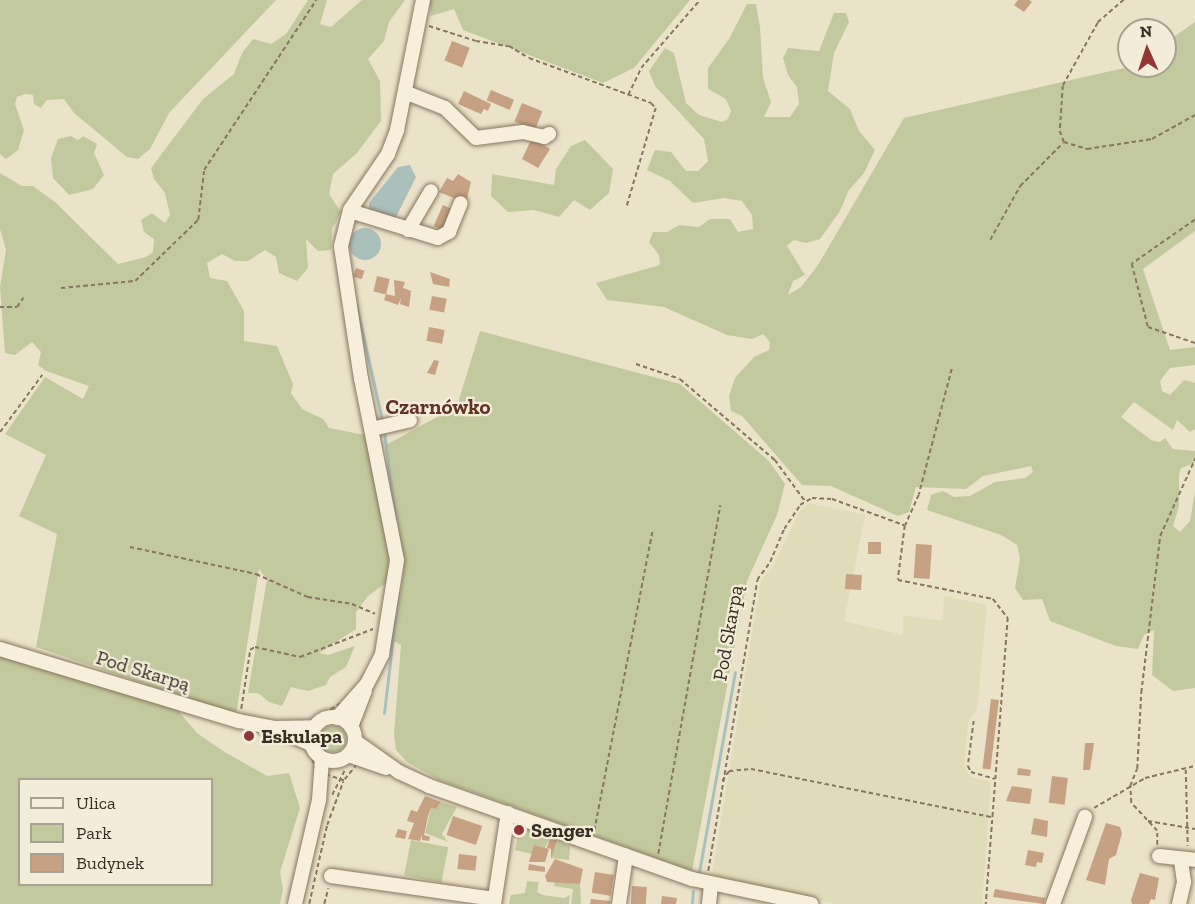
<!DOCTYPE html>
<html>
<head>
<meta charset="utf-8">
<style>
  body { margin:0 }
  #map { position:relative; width:1195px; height:904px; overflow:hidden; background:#ebe2ca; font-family:"Zilla Slab",serif }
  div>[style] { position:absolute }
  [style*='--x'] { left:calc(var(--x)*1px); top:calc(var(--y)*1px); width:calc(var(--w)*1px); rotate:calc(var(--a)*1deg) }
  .farmland>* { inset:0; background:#e0dbb8 }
  .green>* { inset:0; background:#c3c99e; transform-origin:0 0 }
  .round { border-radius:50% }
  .water>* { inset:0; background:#aac0ba }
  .stream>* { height:3px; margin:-1.5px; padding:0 1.5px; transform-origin:1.5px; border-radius:1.5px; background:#aac0ba }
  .building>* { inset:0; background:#c6a183; transform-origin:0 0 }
  .path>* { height:1.5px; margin-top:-0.75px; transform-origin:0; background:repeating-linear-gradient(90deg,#87755f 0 4.5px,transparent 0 7.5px) }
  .roads { filter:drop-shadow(0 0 2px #87755f) drop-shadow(0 0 2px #87755f) }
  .minor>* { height:14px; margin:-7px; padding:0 7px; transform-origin:7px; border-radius:7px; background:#f7efdc }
  .minor>.ring { margin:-7px; padding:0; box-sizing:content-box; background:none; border:14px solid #f7efdc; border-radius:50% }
  .dots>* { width:16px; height:16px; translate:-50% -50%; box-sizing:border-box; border:3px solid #f3ecd9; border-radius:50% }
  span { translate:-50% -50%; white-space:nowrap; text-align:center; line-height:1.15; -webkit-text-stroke:4.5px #f3ecd9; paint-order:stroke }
  .street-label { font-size:20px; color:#382d22 }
  .poi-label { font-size:20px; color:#382d22; font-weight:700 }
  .left { translate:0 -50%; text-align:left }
  .neighbourhood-label { font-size:21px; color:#623325; font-weight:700 }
  .legend { position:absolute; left:18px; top:778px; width:195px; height:108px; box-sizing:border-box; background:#f3ecd9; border:2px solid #a8a090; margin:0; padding:8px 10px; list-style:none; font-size:18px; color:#382d22 }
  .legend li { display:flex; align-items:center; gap:12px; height:30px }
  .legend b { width:30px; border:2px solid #a8a090 }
  .north { position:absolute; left:1117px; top:18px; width:60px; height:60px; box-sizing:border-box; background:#f3ecd9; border:2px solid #a8a090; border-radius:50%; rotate:357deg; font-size:16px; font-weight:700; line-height:24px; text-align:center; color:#382d22 }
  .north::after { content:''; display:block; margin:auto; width:21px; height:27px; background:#913634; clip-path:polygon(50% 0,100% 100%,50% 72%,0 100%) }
</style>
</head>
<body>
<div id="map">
  <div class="farmland">
    <i style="clip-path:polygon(808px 503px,865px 515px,844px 621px,903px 635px,903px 615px,943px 621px,944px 596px,987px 605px,977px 710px,968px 722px,964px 765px,970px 777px,991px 782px,982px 904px,837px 904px,711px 879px,761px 580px,773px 567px,798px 514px)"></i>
  </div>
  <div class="green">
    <i style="clip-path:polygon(0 0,276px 0,169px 113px,150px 149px,138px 159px,127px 157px,74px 113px,64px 99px,47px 100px,41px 108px,34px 104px,33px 95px,25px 94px,17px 97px,15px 104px,24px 130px,18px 150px,6px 159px,0 154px)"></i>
    <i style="clip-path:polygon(308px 0,327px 0,320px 24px,331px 27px,362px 0,405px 0,389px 22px,384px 41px,368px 59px,380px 81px,381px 121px,357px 153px,333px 174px,329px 194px,341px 212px,332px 229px,331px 250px,318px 251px,306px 239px,308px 268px,297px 281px,279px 273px,276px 257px,265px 250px,248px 261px,235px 261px,222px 254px,207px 263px,210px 278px,227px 281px,244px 311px,244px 341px,277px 346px,293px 384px,291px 393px,302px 409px,323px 419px,329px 428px,365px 435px,390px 547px,390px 573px,386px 583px,368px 596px,356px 612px,356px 629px,319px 653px,328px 655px,355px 646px,346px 667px,330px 677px,326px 685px,308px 691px,291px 687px,282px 706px,269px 702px,258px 693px,248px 693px,267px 579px,259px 569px,236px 715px,36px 647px,57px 534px,19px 516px,46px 455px,5px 434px,45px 377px,83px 399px,89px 386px,46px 371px,38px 365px,41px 352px,32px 342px,15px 355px,5px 353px,0 287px,6px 250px,0 229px,0 173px,22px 186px,33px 186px,55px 202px,118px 264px,146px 257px,153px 252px,154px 239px,144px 232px,141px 220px,152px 213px,165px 223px,170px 215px,165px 193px,154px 179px,151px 168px,203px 99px,234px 74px,242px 53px,253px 39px,271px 44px,286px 34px)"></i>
    <i style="clip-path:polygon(429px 0,690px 0,634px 68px,603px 83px,463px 30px,454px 9px,431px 16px)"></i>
    <i style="clip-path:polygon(747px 4px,756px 4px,760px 27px,763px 78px,771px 102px,764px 117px,790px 117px,799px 104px,797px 87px,788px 75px,783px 58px,788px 48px,819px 51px,834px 13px,846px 13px,849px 22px,834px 53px,828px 91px,850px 109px,859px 131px,875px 150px,864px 173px,849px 190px,840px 211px,820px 239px,806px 243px,794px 240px,787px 246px,805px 275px,793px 281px,788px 295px,801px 287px,818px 265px,904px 118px,1133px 66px,1165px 66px,1165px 43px,1195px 22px,1195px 231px,1143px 269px,1170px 350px,1195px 347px,1195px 365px,1170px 368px,1160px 381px,1162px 391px,1170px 395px,1184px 380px,1195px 383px,1195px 429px,1190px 432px,1177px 420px,1173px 430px,1134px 402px,1121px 417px,1151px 440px,1160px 442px,1165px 438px,1173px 449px,1195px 451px,1195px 463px,1181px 468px,1179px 475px,1179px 506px,1173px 526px,1180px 532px,1190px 521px,1195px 492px,1195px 688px,1173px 691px,1152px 675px,1154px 630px,1144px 635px,1138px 649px,1116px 646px,1050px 621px,1042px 599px,1023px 600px,1015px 588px,1020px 559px,1017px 545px,1001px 535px,927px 510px,931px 495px,943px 491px,954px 497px,970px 496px,995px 482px,1025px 478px,1033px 472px,1031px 466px,983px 476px,966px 489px,916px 487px,909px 512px,898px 516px,831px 486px,802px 485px,742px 416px,731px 411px,729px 396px,735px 378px,754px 357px,769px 350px,770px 342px,763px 334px,752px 339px,727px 335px,664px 307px,607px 300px,596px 283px,660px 265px,659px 255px,649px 242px,653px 232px,667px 232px,679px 225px,699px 227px,710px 219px,730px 219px,738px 232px,753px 229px,752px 215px,742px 201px,724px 198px,693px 203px,670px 181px,647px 170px,655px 150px,671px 152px,686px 171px,698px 171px,708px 161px,704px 139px,655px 86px,649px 71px,665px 48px,674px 53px,686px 103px,699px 115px,722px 122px,728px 119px,731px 111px,726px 99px,708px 89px,708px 68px,729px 39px)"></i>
    <i style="clip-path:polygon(71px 136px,78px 140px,83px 136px,97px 144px,94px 153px,104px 175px,93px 189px,69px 195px,53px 178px,51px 158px,58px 139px)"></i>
    <i style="clip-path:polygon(585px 140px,613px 169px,609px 193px,590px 210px,574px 200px,559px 217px,534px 210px,508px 212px,491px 196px,492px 174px,554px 185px,556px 169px,571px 146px)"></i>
    <i style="clip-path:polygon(480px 331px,680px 384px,769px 461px,785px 484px,777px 515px,747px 581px,692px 871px,439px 780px,407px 762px,396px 750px,394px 734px,401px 645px,394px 641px,404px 565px,386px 445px,457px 406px)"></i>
    <i style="clip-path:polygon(evenodd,0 655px,175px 707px,197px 733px,223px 751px,267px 776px,289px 773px,300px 808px,280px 872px,283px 890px,280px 904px,0 904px,0 655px,20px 780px,212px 780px,212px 884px,20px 884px,20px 780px)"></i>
    <i class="round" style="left:320px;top:726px;width:26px;height:26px"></i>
    <i style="clip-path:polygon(441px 802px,457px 807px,442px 834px,448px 842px,425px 833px,431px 808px,436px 809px)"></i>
    <i style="clip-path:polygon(526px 828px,551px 836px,545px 848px,532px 854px,515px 850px,517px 839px,527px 832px)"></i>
    <i style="left:411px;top:840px;width:38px;height:36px;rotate:11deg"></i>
    <i style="clip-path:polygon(556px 841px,570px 846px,569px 860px,551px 858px)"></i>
    <i style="clip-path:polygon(527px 881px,539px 882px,537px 892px,543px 895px,564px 898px,570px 895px,569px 904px,509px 904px,511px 895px,525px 893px)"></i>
    <i style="clip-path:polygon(555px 881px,580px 884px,581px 904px,571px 904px,573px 889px,554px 886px)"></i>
  </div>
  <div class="water">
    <i style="clip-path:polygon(410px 165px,416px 177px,394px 221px,369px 211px,369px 203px,398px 167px)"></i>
    <i class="round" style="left:349px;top:228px;width:32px;height:32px"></i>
  </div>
  <div class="stream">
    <i style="--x:356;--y:304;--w:119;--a:77.4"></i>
    <i style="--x:384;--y:431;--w:88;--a:82.8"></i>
    <i style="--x:384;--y:713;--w:121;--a:-83.3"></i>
    <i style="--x:699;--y:872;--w:203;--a:-79.8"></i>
    <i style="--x:692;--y:904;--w:13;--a:-86"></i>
  </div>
  <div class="building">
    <i style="clip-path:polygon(1018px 0,1029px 0,1032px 2px,1024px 12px,1014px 5px)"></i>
    <i style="left:452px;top:41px;width:19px;height:21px;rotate:21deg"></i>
    <i style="left:491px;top:90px;width:25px;height:11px;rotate:23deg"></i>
    <i style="clip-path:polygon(464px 91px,491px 104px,488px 111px,484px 109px,481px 114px,458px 104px)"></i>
    <i style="left:522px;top:103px;width:22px;height:20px;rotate:22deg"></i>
    <i style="clip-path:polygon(532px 138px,550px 149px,538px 168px,522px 159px)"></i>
    <i style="clip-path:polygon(458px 174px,471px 182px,466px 203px,439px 192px,447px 178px,453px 181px)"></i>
    <i style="left:443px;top:205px;width:12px;height:23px;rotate:24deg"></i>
    <i style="left:356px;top:268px;width:9px;height:9px;rotate:18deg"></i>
    <i style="clip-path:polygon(430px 272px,450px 279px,449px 287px,433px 284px)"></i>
    <i style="left:377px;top:276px;width:13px;height:16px;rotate:13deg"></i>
    <i style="clip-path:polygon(394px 280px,405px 282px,403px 288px,411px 291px,409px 307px,400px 304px,401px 298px,398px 305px,384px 300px,386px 294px,395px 296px)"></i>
    <i style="left:432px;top:296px;width:15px;height:14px;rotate:11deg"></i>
    <i style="left:429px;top:327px;width:16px;height:14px;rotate:11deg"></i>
    <i style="clip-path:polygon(434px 360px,439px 361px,435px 375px,427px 373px)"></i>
    <i style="left:868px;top:542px;width:13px;height:12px"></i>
    <i style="left:916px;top:544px;width:16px;height:34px;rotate:4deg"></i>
    <i style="left:846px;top:574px;width:16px;height:15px;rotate:4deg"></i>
    <i style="left:991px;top:699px;width:8px;height:70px;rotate:7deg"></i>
    <i style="clip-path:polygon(1085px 743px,1094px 743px,1090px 770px,1083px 770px)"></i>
    <i style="clip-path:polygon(1018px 768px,1031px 770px,1030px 776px,1017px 775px)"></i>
    <i style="left:1052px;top:776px;width:16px;height:27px;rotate:7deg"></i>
    <i style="clip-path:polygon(1012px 786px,1032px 789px,1030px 804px,1006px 801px)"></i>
    <i style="clip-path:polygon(425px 796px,441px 802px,436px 809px,431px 808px,428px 816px,424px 835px,430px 837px,429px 841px,422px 840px,422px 835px,420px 841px,408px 839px,414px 823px,407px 821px,411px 810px,417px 812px)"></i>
    <i style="left:453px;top:816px;width:31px;height:20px;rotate:19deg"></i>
    <i style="clip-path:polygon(1034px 818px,1048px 821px,1047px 837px,1031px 834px)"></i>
    <i style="clip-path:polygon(1106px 823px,1120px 827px,1122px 833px,1116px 855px,1109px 859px,1105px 885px,1086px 880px)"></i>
    <i class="round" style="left:511px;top:825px;width:14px;height:14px"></i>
    <i style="clip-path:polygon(398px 829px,407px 831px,405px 839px,395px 837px)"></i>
    <i style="clip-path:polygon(550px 838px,557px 840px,551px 859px,551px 849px,547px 848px)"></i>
    <i style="clip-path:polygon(534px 845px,549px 849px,545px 862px,529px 862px)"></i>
    <i style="clip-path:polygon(1028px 850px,1044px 853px,1042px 863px,1037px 862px,1036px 867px,1025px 865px)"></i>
    <i style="left:459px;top:854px;width:18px;height:15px;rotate:6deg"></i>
    <i style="clip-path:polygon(555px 859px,583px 869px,580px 884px,547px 882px,545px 876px)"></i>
    <i style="clip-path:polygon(529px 864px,545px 867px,545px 872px,528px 870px)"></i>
    <i style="left:595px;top:872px;width:19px;height:21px;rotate:9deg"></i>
    <i style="clip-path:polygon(1140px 873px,1159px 878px,1155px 900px,1151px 899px,1149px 904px,1132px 904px,1131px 900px)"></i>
    <i style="left:632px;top:886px;width:15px;height:18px;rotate:4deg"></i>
    <i style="clip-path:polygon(995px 889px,1045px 898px,1044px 904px,993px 897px)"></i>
    <i style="clip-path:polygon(662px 896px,677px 898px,676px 904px,661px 904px)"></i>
    <i style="clip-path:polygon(591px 899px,610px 901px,610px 904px,590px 904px)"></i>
  </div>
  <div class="path">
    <i style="--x:1124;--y:0;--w:35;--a:139"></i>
    <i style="--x:1098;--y:23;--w:72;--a:119.1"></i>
    <i style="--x:1063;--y:86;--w:45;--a:93.8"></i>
    <i style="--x:1060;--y:131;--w:12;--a:70"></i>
    <i style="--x:1064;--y:142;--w:24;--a:17"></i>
    <i style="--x:1087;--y:149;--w:66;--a:-8.7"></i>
    <i style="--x:1152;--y:139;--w:49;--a:-29.2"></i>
    <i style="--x:429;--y:26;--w:49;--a:17.7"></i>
    <i style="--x:476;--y:41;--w:33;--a:9"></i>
    <i style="--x:509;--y:46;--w:23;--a:31"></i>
    <i style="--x:529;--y:58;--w:130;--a:20.2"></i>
    <i style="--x:651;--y:103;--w:7;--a:45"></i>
    <i style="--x:656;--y:108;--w:105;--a:106.5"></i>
    <i style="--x:628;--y:95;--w:30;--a:-64"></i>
    <i style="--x:641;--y:68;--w:90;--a:-49.1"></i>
    <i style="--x:1195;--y:220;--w:77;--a:145.1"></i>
    <i style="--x:1132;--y:264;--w:65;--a:75.7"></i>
    <i style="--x:1148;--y:327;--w:50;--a:18.8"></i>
    <i style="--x:990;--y:240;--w:62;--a:-60.9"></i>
    <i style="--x:1020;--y:186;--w:61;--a:-45"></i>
    <i style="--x:61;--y:288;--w:74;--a:-5.4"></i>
    <i style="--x:135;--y:281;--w:88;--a:-44.1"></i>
    <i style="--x:198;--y:220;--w:50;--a:-83.2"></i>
    <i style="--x:204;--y:170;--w:204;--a:-56.6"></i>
    <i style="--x:0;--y:307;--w:17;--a:0"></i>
    <i style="--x:17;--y:307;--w:11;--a:-56"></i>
    <i style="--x:636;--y:364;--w:46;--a:18.8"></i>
    <i style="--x:680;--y:379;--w:125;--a:40.5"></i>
    <i style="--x:775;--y:460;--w:51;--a:53.8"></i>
    <i style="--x:952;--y:369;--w:130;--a:104.7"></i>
    <i style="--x:919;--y:495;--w:34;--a:114"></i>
    <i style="--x:905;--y:526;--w:54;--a:97.4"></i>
    <i style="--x:898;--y:580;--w:97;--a:11.3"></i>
    <i style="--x:993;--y:599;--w:24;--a:52"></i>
    <i style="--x:1008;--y:618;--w:287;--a:94.4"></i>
    <i style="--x:0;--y:432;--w:71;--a:-53.6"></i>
    <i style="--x:130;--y:547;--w:129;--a:12.1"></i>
    <i style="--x:256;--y:574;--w:57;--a:23.9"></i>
    <i style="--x:308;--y:597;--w:45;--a:9"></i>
    <i style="--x:352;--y:604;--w:25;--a:23"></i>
    <i style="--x:343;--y:702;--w:22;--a:32"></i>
    <i style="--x:362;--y:714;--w:19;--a:102"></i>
    <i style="--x:358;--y:733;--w:19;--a:47"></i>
    <i style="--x:371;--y:747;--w:43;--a:128.5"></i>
    <i style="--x:344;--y:781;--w:31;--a:-161"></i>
    <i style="--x:315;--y:771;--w:22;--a:-103"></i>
    <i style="--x:310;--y:750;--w:16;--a:-150"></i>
    <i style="--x:296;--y:742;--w:21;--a:-82"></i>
    <i style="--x:299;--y:721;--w:12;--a:0"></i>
    <i style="--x:311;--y:721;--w:37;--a:-31"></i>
    <i style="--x:241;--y:709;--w:60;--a:-81.3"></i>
    <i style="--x:250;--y:650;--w:6;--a:-31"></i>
    <i style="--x:255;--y:647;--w:46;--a:12.5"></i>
    <i style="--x:300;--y:657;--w:78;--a:-21"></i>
    <i style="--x:974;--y:721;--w:45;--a:97.6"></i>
    <i style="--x:968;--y:766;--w:7;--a:63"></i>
    <i style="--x:971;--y:772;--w:25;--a:16"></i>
    <i style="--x:262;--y:739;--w:13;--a:13"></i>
    <i style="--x:1186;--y:770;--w:76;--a:88.5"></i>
    <i style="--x:722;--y:781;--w:12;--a:-55"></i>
    <i style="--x:729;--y:771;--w:22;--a:-5"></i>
    <i style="--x:751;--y:769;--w:246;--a:11.3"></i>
    <i style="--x:332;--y:795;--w:30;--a:-63"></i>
    <i style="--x:1094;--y:808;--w:59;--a:-30.5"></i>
    <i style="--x:1145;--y:778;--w:51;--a:-13.5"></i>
    <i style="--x:1148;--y:821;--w:48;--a:9.7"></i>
    <i style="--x:594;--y:831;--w:305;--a:-79"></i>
    <i style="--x:1157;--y:845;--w:14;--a:-90"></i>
    <i style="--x:1157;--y:831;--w:38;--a:-133"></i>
    <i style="--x:1131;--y:803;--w:17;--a:-93"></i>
    <i style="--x:1130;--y:786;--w:18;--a:-68"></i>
    <i style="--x:1137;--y:769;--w:76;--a:-87"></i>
    <i style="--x:1141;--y:693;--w:158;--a:-83.1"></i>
    <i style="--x:1160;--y:536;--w:85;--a:-65.6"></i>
    <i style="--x:658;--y:854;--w:354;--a:-79.9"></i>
    <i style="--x:708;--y:871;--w:295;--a:-80.4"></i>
    <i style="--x:757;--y:580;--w:22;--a:-54"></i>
    <i style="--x:770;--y:562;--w:36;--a:-67"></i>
    <i style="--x:784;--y:529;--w:29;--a:-56"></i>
    <i style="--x:800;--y:505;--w:14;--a:-30"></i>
    <i style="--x:812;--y:498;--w:20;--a:3"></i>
    <i style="--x:832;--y:499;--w:77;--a:19.9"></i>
    <i style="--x:309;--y:904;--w:81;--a:-77.2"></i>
    <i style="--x:327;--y:825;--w:46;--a:-69.6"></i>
    <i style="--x:324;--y:904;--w:16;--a:-75"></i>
  </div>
  <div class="roads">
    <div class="minor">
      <i style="--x:407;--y:93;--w:41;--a:21.5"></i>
      <i style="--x:445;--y:108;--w:43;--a:44.1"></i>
      <i style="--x:476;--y:138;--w:47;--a:-7.3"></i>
      <i style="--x:523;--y:132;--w:22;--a:13"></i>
      <i style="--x:544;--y:137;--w:6;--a:-31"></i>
      <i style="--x:350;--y:211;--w:92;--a:17.1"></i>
      <i style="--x:438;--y:238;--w:13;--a:-29"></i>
      <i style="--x:449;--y:232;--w:31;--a:-68"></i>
      <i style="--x:408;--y:230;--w:45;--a:-59.5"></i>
      <i style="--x:372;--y:429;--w:39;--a:-13"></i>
      <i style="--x:0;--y:649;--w:250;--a:16.8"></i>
      <i style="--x:239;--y:721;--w:37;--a:11"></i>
      <i style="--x:275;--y:728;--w:39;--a:-1"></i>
      <i class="ring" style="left:311px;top:717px;width:30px;height:30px"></i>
      <i style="--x:337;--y:718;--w:45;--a:-48.6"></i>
      <i style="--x:367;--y:684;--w:34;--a:-63"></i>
      <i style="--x:382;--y:654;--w:95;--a:-80.9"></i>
      <i style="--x:397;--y:560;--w:185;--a:-101.2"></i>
      <i style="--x:361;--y:379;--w:134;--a:-98.6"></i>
      <i style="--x:341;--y:246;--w:37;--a:-76"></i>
      <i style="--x:350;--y:210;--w:68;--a:-55.8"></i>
      <i style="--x:388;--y:154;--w:26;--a:-69"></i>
      <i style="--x:397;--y:130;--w:133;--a:-78.7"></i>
      <i style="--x:351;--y:727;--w:39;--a:-69"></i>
      <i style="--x:277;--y:729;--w:37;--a:24"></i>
      <i style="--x:355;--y:741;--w:54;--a:35.2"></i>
      <i style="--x:399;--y:772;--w:33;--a:25"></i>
      <i style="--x:429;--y:786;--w:279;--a:19.5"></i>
      <i style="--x:692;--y:879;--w:122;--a:11.9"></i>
      <i style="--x:348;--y:755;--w:40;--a:18.9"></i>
      <i style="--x:1159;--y:856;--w:36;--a:6"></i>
      <i style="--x:331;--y:876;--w:165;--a:8"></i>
      <i style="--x:295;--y:904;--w:107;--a:-77"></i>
      <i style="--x:319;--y:800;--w:41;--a:-85.8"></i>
      <i style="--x:494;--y:904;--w:92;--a:-81.3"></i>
      <i style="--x:619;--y:904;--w:49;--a:-81.7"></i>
      <i style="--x:709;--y:904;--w:20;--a:-84"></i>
      <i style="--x:1053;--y:904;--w:93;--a:-69.8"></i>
      <i style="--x:1179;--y:904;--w:23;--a:-77"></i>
      <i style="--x:1184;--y:882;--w:22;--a:-98"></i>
    </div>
  </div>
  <div class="dots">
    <i style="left:249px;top:736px;background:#913634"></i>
    <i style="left:519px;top:830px;background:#913634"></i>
  </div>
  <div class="street-label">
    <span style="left:728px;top:633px;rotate:-80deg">Pod Skarpą</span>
    <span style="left:143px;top:671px;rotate:17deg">Pod Skarpą</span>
  </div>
  <div class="poi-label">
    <span class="left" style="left:261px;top:736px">Eskulapa</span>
    <span class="left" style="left:531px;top:830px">Senger</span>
  </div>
  <div class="neighbourhood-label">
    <span style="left:438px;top:407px">Czarnówko</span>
  </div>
  <ul class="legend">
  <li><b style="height:8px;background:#f7efdc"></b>Ulica</li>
  <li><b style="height:16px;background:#c3c99e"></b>Park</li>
  <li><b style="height:16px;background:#c6a183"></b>Budynek</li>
  </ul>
  <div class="north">N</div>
</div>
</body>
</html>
